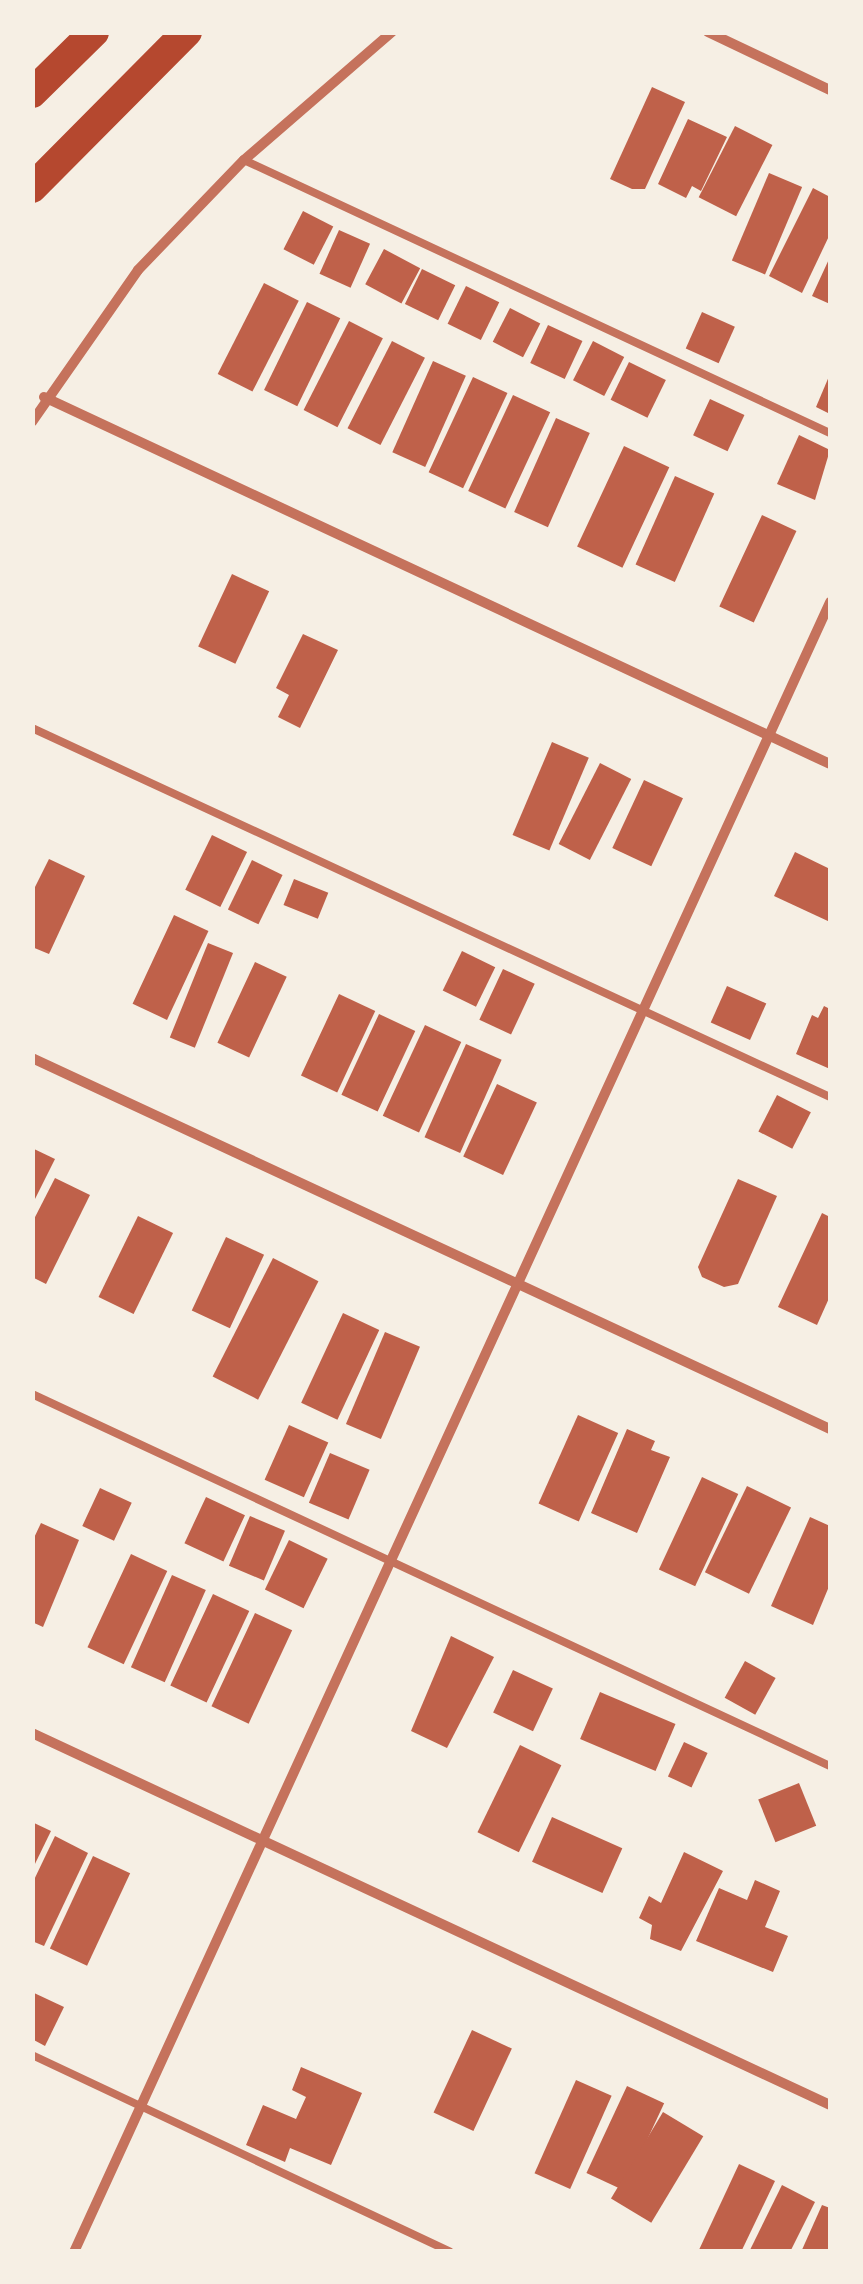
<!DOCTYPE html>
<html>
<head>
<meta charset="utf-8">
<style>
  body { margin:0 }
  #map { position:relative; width:863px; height:2284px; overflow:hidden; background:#f6efe4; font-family:"PT Serif",serif }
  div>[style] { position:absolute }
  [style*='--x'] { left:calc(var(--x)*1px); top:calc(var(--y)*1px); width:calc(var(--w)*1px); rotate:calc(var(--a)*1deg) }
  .building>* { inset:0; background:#bf614a; transform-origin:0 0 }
  .service>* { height:8px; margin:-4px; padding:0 4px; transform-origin:4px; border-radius:4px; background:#c5725c }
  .minor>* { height:10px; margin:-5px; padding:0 5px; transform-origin:5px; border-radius:5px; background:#c5725c }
  .motorway>* { height:30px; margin:-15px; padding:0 15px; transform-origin:15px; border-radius:15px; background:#b5482f }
  span { translate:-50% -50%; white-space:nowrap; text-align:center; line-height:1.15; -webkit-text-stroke:10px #f6efe4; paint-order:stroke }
  .frame { position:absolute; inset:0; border:35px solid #f6efe4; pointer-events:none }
</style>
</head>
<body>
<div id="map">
  <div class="building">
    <i style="clip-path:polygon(652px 87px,685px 102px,645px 189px,632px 189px,610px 179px)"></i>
    <i style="clip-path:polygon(688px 119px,727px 137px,701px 191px,692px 186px,686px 198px,658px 184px)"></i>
    <i style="left:735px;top:126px;width:42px;height:80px;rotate:27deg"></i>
    <i style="left:769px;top:173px;width:36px;height:95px;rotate:23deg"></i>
    <i style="clip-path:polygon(813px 188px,830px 197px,830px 234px,802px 293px,769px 276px)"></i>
    <i style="left:303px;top:211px;width:34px;height:43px;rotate:27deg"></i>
    <i style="left:339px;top:230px;width:34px;height:48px;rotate:24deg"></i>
    <i style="left:384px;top:249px;width:41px;height:40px;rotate:28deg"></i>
    <i style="clip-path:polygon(830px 257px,830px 304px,812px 296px)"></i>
    <i style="left:422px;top:269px;width:37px;height:39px;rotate:26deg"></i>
    <i style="left:264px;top:283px;width:39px;height:102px;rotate:27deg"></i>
    <i style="left:466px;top:286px;width:37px;height:42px;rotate:26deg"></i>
    <i style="left:307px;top:302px;width:37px;height:98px;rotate:26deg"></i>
    <i style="left:510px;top:308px;width:34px;height:38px;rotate:27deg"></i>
    <i style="left:702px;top:312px;width:36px;height:40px;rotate:24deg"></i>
    <i style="left:349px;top:321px;width:38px;height:100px;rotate:27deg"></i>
    <i style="left:548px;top:325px;width:38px;height:42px;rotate:25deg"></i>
    <i style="left:392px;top:341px;width:37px;height:98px;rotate:27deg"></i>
    <i style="left:593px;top:341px;width:35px;height:44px;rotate:27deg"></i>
    <i style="left:433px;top:361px;width:36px;height:100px;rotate:24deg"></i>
    <i style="left:629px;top:362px;width:41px;height:42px;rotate:26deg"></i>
    <i style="clip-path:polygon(830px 374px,830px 414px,816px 407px)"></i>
    <i style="left:473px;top:377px;width:38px;height:105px;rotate:25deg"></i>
    <i style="left:513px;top:395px;width:41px;height:106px;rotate:25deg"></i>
    <i style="left:710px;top:399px;width:38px;height:40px;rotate:25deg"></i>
    <i style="left:556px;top:418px;width:37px;height:103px;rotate:24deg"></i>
    <i style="clip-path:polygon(799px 435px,830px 450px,815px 500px,777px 484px)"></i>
    <i style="left:624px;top:446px;width:50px;height:111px;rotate:25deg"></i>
    <i style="left:675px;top:476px;width:43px;height:97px;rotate:24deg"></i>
    <i style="left:762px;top:515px;width:38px;height:101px;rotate:25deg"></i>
    <i style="left:232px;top:574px;width:41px;height:80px;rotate:25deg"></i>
    <i style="clip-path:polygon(303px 634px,338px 650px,300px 728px,278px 717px,289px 695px,276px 688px)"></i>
    <i style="left:552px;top:742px;width:40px;height:101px;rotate:23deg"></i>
    <i style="left:600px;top:763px;width:35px;height:91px;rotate:27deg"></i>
    <i style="left:644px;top:780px;width:43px;height:75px;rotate:25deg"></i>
    <i style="left:212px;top:835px;width:39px;height:61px;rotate:26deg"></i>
    <i style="clip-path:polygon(795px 852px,830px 869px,830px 922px,774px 896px)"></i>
    <i style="clip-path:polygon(49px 859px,85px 876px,49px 954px,32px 947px,32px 893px)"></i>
    <i style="left:252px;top:860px;width:34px;height:55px;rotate:26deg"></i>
    <i style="left:294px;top:879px;width:37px;height:28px;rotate:22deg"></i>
    <i style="left:174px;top:915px;width:38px;height:98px;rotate:25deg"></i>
    <i style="left:208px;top:943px;width:27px;height:102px;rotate:22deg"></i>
    <i style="left:462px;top:951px;width:37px;height:44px;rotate:26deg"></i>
    <i style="left:255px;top:962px;width:35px;height:89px;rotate:25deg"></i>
    <i style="left:503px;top:969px;width:35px;height:56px;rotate:25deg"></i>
    <i style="left:727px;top:986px;width:43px;height:40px;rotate:24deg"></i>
    <i style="left:339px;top:994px;width:40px;height:90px;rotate:25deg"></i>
    <i style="clip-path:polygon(824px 1006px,830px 1009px,830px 1069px,796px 1054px,812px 1015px,818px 1018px)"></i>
    <i style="left:379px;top:1014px;width:40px;height:89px;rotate:25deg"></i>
    <i style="left:425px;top:1025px;width:40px;height:100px;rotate:25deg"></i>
    <i style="left:466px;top:1044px;width:39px;height:102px;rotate:24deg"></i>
    <i style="left:497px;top:1084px;width:44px;height:80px;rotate:25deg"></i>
    <i style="left:777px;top:1095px;width:38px;height:41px;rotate:27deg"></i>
    <i style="clip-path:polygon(32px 1148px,55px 1159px,32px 1205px)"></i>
    <i style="clip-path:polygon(55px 1178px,90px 1195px,46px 1284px,32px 1277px,32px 1223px)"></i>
    <i style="clip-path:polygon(738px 1179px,777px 1196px,738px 1284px,724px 1287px,702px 1277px,698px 1267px)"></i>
    <i style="clip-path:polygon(822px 1213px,830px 1217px,830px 1296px,817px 1325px,778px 1307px)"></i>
    <i style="left:138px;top:1216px;width:39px;height:90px;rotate:26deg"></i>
    <i style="left:226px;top:1237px;width:42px;height:81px;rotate:25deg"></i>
    <i style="left:273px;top:1258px;width:51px;height:133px;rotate:27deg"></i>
    <i style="left:343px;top:1313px;width:40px;height:99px;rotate:25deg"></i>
    <i style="left:385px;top:1332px;width:38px;height:100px;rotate:23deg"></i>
    <i style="left:578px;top:1415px;width:44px;height:97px;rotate:24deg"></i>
    <i style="left:289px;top:1425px;width:43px;height:60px;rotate:24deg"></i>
    <i style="clip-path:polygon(627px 1429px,655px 1441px,651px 1450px,670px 1457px,637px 1533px,591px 1513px)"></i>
    <i style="left:330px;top:1453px;width:43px;height:54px;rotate:23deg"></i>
    <i style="left:702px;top:1477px;width:40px;height:102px;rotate:25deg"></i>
    <i style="left:747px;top:1486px;width:49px;height:96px;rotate:26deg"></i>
    <i style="left:100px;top:1488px;width:35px;height:42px;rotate:25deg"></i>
    <i style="left:206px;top:1497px;width:43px;height:51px;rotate:25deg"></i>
    <i style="left:250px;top:1516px;width:38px;height:54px;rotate:23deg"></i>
    <i style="clip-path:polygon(810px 1517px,830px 1526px,830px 1584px,813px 1625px,771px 1606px)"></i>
    <i style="clip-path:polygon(41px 1523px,79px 1540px,43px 1627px,32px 1622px,32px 1542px)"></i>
    <i style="left:289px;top:1540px;width:43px;height:55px;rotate:26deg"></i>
    <i style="left:131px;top:1554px;width:40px;height:103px;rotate:25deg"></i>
    <i style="left:172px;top:1575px;width:37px;height:101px;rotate:24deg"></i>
    <i style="left:213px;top:1594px;width:40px;height:101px;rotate:25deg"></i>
    <i style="left:255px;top:1613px;width:41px;height:103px;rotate:25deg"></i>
    <i style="clip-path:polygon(451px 1636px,494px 1657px,447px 1748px,411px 1731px)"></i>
    <i style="left:745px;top:1661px;width:35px;height:42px;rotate:29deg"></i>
    <i style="left:513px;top:1670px;width:44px;height:47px;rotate:25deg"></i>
    <i style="left:600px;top:1692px;width:82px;height:51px;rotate:23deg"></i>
    <i style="left:684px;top:1742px;width:26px;height:38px;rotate:25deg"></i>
    <i style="left:520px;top:1745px;width:46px;height:97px;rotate:26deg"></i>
    <i style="left:799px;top:1783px;width:46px;height:44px;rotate:68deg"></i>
    <i style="left:552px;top:1817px;width:77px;height:49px;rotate:24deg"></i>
    <i style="clip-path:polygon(32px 1822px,51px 1831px,32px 1870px)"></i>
    <i style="clip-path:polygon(55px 1836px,88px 1853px,44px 1946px,32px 1941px,32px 1884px)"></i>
    <i style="clip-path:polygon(684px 1852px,723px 1871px,681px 1951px,650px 1939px,652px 1925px,639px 1918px,649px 1896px,661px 1903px)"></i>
    <i style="left:93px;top:1856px;width:41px;height:102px;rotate:25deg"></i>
    <i style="clip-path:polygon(755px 1880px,780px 1891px,765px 1927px,788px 1936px,773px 1972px,696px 1941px,719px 1888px,747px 1900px)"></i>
    <i style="clip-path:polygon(32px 1992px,64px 2007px,45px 2046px,32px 2039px)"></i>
    <i style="left:472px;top:2030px;width:44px;height:91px;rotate:25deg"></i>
    <i style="clip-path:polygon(301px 2067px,362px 2093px,331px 2165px,290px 2148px,285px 2162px,246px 2145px,263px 2105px,296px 2119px,306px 2097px,292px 2090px)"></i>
    <i style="left:576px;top:2080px;width:39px;height:102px;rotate:24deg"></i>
    <i style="left:627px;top:2086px;width:41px;height:96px;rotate:25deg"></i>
    <i style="left:663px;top:2112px;width:47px;height:101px;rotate:31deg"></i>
    <i style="clip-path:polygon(739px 2164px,775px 2181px,741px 2252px,698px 2252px)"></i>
    <i style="clip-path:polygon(782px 2185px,815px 2202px,790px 2252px,749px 2252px)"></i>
    <i style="clip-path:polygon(822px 2205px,830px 2208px,830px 2252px,801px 2252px)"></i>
  </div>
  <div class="service">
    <i style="--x:244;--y:160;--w:646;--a:24.98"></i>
    <i style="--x:32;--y:728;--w:879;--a:24.82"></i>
    <i style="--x:32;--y:1394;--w:880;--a:24.99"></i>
    <i style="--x:32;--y:2055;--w:462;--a:25.2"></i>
  </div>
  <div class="minor">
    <i style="--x:708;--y:32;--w:135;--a:25.4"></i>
    <i style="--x:44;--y:397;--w:867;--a:25.03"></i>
    <i style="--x:32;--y:422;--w:185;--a:-55.1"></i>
    <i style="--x:138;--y:270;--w:153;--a:-46.1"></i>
    <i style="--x:244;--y:160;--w:196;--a:-40.9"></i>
    <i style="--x:32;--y:1058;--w:880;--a:24.93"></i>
    <i style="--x:32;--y:1733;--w:880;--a:24.99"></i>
    <i style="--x:74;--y:2252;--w:1815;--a:-65.38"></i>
  </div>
  <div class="motorway">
    <i style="--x:32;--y:93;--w:87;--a:-44.5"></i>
    <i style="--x:32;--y:188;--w:220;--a:-45.2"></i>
  </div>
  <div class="frame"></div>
</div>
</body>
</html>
